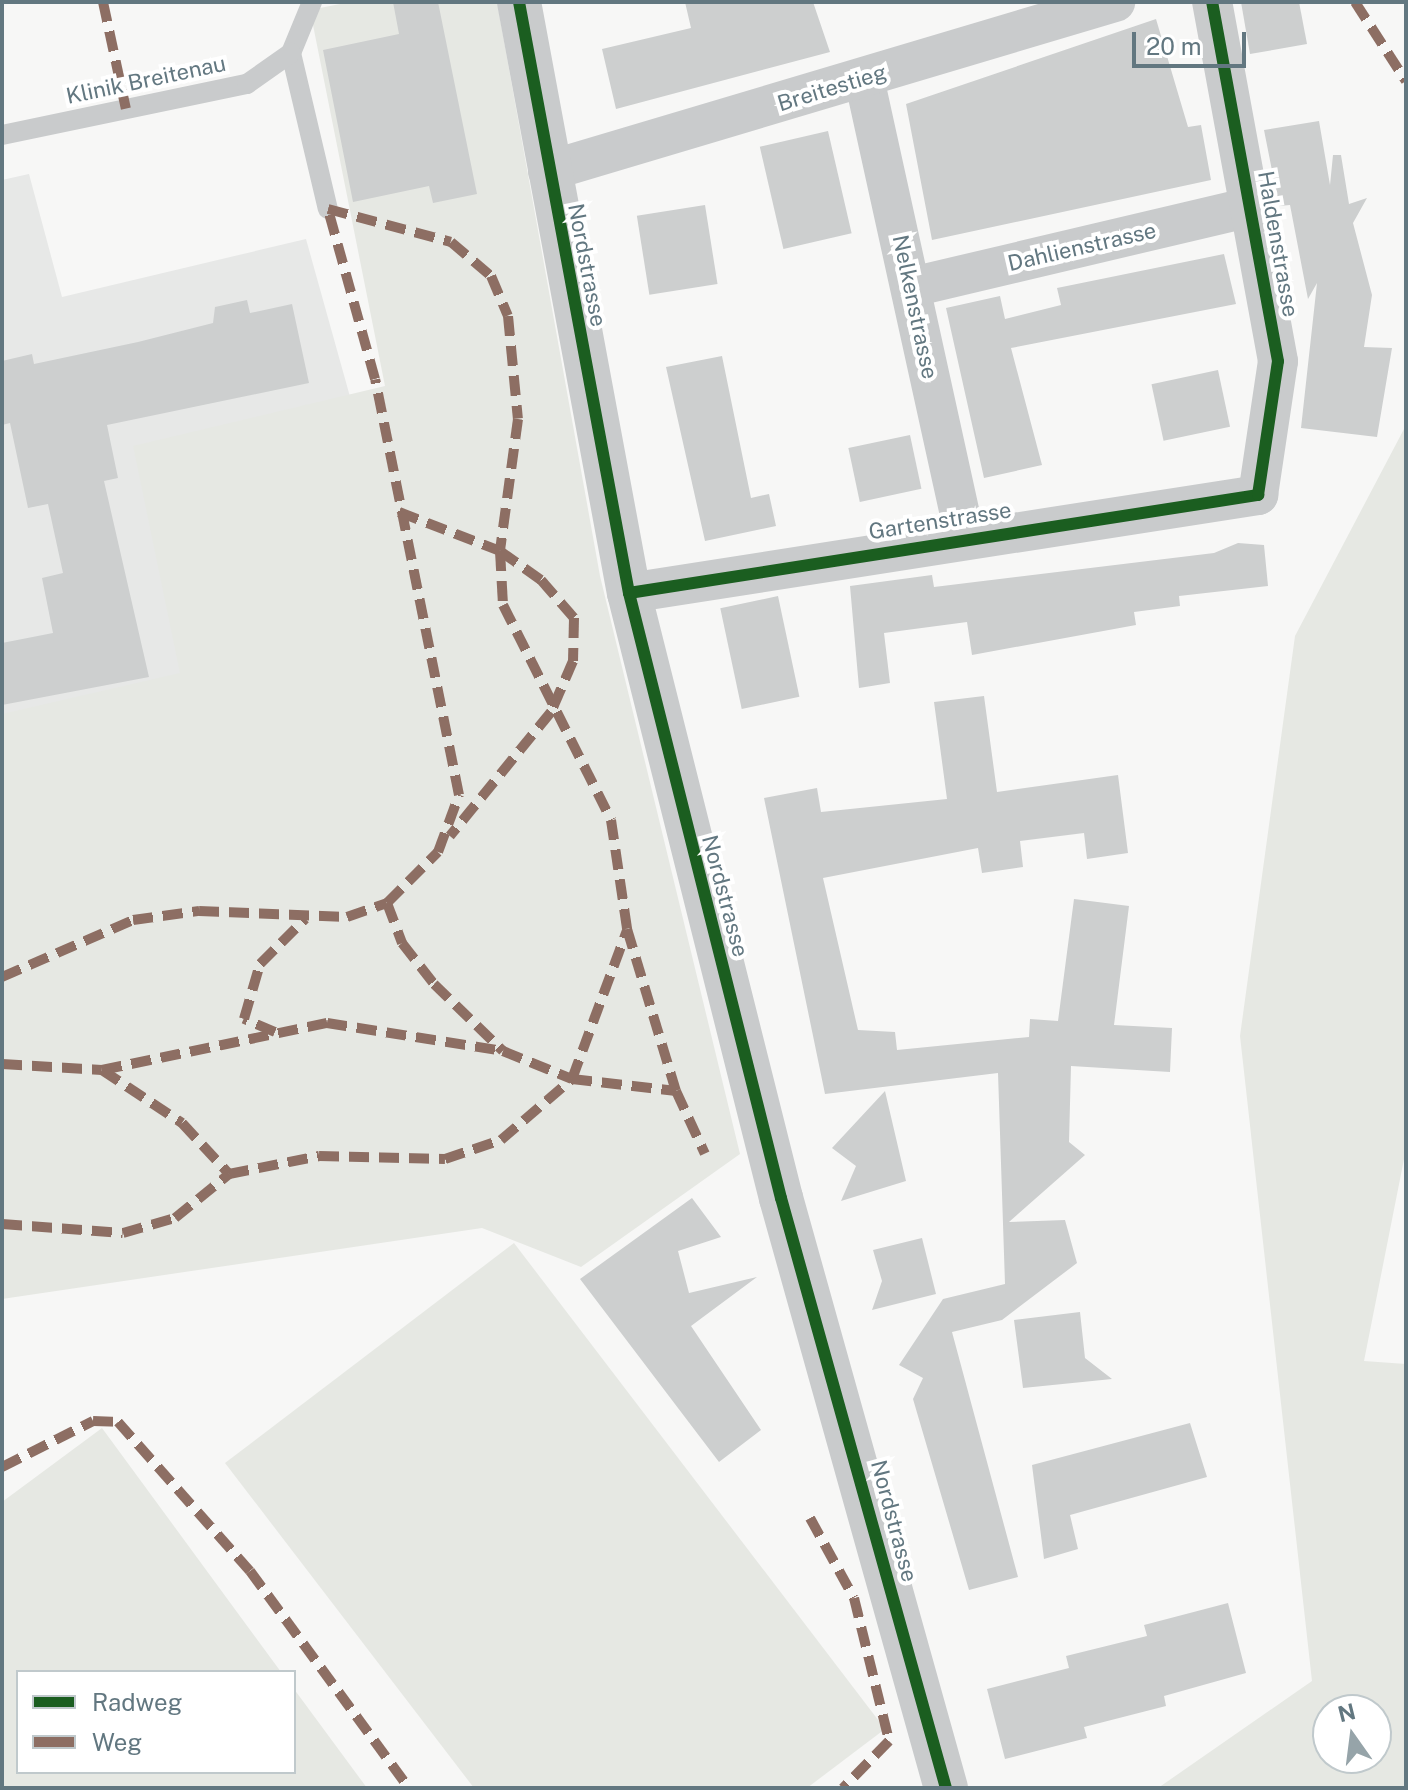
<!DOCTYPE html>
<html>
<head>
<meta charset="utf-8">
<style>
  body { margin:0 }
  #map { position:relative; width:1408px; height:1790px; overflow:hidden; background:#f7f7f6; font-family:"Public Sans",sans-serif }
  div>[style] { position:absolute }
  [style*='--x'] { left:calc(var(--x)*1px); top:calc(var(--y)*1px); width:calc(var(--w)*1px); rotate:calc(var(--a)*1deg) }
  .built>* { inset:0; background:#e7e8e7 }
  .green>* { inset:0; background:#e6e8e3 }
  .building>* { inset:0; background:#cdcfcf; transform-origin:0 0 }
  .service>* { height:20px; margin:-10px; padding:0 10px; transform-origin:10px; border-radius:10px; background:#c9cbcc }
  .minor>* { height:40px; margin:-20px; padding:0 20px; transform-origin:20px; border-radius:20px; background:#c9cbcc }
  .tertiary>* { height:44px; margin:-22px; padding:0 22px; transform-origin:22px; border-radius:22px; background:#c9cbcc }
  .quiet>* { height:10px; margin-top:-5px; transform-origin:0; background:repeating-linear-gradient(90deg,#8d6e63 0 20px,transparent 0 30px) }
  .cycleway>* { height:12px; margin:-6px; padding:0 6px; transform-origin:6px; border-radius:6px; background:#1b5e20 }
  span { translate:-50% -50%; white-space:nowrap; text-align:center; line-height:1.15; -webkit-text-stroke:8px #fff; paint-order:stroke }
  .street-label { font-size:22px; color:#627780 }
  .frame { position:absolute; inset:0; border:4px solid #627780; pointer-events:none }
  .legend { position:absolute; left:16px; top:1670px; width:280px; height:104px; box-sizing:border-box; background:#fff; border:2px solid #c0c9cc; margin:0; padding:10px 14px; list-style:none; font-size:24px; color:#627780 }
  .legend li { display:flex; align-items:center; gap:16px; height:40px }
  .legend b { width:40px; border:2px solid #c0c9cc }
  .north { position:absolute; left:1312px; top:1694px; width:80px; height:80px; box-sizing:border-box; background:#fff; border:2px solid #c0c9cc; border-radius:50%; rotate:346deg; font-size:22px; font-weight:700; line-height:32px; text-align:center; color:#627780 }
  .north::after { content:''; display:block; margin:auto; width:28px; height:36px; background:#96a4a9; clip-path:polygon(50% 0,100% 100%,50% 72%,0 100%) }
  .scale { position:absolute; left:1132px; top:32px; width:114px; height:36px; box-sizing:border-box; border:4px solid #627780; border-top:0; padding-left:10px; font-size:24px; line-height:28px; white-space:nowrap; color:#627780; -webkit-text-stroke:6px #fff; paint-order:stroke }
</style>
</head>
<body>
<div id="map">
  <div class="built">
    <i style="clip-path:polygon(29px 174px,62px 297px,306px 239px,366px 454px,283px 764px,2px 829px,2px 180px)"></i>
  </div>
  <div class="green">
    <i style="clip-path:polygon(350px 2px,497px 2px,600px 576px,740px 1154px,581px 1267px,482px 1228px,2px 1299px,2px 714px,180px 673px,133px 446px,385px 386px,310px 10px)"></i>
    <i style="clip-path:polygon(evenodd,1406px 372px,1406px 1149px,1364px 1361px,1406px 1364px,1406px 1788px,1158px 1788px,1312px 1681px,1240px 1036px,1295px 636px,1404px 429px,1406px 372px,1328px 1710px,1376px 1710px,1376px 1758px,1328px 1758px,1328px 1710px)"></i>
    <i style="clip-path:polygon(514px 1243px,885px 1729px,807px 1788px,474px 1788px,225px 1463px)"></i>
    <i style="clip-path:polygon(102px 1428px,281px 1672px,18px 1672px,18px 1772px,294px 1772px,294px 1689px,367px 1788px,2px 1788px,2px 1502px)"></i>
  </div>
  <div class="building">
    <i style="clip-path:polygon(393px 2px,438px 2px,477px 194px,433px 203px,429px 186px,353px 202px,323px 50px,399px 34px)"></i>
    <i style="clip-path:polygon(685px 2px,813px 2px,830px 52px,616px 109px,602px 49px,691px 28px)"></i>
    <i style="clip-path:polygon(1241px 2px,1299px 2px,1307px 44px,1250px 54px)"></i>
    <i style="clip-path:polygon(1156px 19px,1188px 127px,1201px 125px,1211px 180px,932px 240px,906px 104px)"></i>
    <i style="clip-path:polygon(1319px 121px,1330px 185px,1333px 155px,1341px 155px,1349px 204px,1367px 198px,1353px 223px,1372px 295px,1364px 347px,1392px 348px,1377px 437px,1301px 428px,1317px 283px,1308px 299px,1290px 205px,1279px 206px,1264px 130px)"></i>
    <i style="left:828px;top:131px;width:105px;height:70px;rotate:77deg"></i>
    <i style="left:705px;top:205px;width:80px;height:69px;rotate:81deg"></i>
    <i style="clip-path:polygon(1224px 254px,1236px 304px,1011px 348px,1042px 465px,984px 478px,946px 308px,1000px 296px,1005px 319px,1061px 305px,1057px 288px)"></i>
    <i style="clip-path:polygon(247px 300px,250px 313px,292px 304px,309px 383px,107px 425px,118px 478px,104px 481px,149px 677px,2px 705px,2px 643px,53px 633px,42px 578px,63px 573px,48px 504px,28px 508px,10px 423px,2px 425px,2px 361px,32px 354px,34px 364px,138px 342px,213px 323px,215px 307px)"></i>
    <i style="clip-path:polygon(722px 356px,751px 498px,769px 494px,776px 526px,705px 541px,666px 367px)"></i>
    <i style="left:1218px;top:370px;width:58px;height:68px;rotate:78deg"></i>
    <i style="left:910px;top:435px;width:55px;height:63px;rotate:78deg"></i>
    <i style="clip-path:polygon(1238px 543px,1264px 545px,1268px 586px,1179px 596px,1180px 606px,1134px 612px,1136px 625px,972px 655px,967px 622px,884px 633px,890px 683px,859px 688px,850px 586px,932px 575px,934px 587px,1214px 553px)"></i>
    <i style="left:778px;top:596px;width:103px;height:59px;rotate:78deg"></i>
    <i style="clip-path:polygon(984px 696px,997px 792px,1118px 775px,1128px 853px,1087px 859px,1084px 833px,1020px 841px,1023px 867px,982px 873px,978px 848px,823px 878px,858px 1030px,895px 1032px,897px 1050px,1029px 1037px,1030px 1019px,1058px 1021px,1074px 899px,1129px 906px,1114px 1025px,1172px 1028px,1170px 1072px,1071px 1066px,1069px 1142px,1085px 1155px,1009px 1222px,1065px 1220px,1077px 1263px,1002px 1320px,952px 1332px,1018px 1577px,969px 1590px,913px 1399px,923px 1378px,899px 1365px,943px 1299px,1005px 1284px,998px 1073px,825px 1094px,764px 798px,817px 788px,821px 812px,947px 799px,934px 702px)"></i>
    <i style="clip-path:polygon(885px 1091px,906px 1181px,841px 1201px,856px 1166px,832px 1148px)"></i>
    <i style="clip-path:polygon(692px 1198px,721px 1237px,678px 1251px,689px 1293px,757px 1277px,691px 1326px,761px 1430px,719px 1462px,580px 1279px)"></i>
    <i style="clip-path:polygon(922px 1238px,936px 1294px,872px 1310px,882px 1281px,873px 1250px)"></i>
    <i style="clip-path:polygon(1080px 1312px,1085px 1358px,1112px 1379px,1023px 1388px,1014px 1320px)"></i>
    <i style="clip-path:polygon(1190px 1423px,1207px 1477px,1070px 1515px,1078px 1549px,1044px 1559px,1032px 1465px)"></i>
    <i style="clip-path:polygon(1228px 1603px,1246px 1673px,1164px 1696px,1166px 1706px,1084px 1727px,1087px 1738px,1005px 1759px,987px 1689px,1069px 1668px,1066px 1656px,1147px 1636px,1144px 1625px)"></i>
  </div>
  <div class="service">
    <i style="--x:312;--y:2;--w:55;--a:112.4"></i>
    <i style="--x:291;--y:53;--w:160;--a:76.7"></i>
    <i style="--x:2;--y:135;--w:250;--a:-11.8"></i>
    <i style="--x:247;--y:84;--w:54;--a:-35.2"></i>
  </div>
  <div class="minor">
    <i style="--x:864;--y:78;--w:469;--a:77.6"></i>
    <i style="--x:548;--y:171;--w:592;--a:-16.6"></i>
    <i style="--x:912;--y:287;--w:348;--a:-13.3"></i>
    <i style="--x:629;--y:593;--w:637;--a:-8.86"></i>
    <i style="--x:1258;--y:495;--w:135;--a:-81.5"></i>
    <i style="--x:1278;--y:361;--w:365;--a:-100.4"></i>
  </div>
  <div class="tertiary">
    <i style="--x:519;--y:2;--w:601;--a:79.46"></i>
    <i style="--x:629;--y:593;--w:624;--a:75.9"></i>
    <i style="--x:781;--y:1198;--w:613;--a:74.38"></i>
  </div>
  <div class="quiet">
    <i style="--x:103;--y:2;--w:109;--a:77.9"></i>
    <i style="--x:1355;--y:2;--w:94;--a:57.2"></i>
    <i style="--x:328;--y:209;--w:127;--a:15"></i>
    <i style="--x:451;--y:242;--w:52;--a:40.4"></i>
    <i style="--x:491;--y:276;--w:43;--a:67"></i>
    <i style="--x:508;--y:316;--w:103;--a:84.5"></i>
    <i style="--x:518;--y:419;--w:133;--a:97.8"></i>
    <i style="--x:500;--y:551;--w:54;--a:86.8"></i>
    <i style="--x:503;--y:605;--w:241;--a:63.3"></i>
    <i style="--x:611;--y:820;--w:110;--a:81.6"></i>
    <i style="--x:627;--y:929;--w:169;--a:73.2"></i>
    <i style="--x:399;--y:512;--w:108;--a:21.1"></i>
    <i style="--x:500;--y:551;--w:50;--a:35.3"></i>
    <i style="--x:541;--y:580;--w:50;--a:49"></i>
    <i style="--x:574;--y:618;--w:43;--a:91.3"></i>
    <i style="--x:573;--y:661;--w:56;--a:113.3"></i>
    <i style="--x:551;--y:712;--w:160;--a:129.2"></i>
    <i style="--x:387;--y:903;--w:43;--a:69.4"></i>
    <i style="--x:402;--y:943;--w:52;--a:52"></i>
    <i style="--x:434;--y:984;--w:96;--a:44.2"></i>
    <i style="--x:503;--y:1051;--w:74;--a:22.1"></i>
    <i style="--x:572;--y:1079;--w:159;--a:-69.7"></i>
    <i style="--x:2;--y:977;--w:143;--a:-23.5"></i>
    <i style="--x:133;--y:920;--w:67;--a:-7.8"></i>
    <i style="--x:199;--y:911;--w:148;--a:2.3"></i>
    <i style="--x:347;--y:917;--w:42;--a:-19.3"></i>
    <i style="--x:387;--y:903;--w:72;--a:-45"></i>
    <i style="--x:438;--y:852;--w:61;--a:-69.8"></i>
    <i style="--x:459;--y:795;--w:424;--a:-101.4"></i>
    <i style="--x:375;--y:379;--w:176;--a:-105.5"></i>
    <i style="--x:275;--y:1032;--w:34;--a:-157"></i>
    <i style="--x:244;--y:1019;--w:57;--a:-73.8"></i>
    <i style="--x:260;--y:964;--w:64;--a:-45"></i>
    <i style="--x:2;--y:1064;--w:100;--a:3.4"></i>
    <i style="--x:102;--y:1070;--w:230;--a:-11.8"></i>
    <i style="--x:327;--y:1023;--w:178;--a:9"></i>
    <i style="--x:102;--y:1070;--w:96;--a:33.5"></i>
    <i style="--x:182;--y:1123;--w:69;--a:47.3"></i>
    <i style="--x:2;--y:1224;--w:121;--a:4.3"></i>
    <i style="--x:123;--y:1233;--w:54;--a:-16.1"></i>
    <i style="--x:175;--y:1218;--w:70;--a:-39.2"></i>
    <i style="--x:229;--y:1174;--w:92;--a:-11.3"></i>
    <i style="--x:319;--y:1156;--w:126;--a:1.4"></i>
    <i style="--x:445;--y:1159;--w:59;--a:-18.7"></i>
    <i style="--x:501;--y:1140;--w:94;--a:-40.7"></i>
    <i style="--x:572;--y:1079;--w:105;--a:6.6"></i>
    <i style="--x:676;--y:1091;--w:69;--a:65.3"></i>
    <i style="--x:2;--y:1467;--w:102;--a:-26.8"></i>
    <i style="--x:93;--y:1421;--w:25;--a:2"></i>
    <i style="--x:118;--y:1422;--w:199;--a:48.5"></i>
    <i style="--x:250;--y:1571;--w:269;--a:53.8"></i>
    <i style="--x:810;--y:1518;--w:91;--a:61.2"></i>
    <i style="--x:854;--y:1598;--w:147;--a:76.2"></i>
    <i style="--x:889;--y:1741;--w:66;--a:134.4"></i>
  </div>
  <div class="cycleway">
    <i style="--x:519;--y:2;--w:601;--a:79.46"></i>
    <i style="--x:629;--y:593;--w:624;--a:75.9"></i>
    <i style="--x:781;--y:1198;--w:613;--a:74.38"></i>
    <i style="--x:629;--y:593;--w:637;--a:-8.86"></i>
    <i style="--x:1258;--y:495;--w:135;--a:-81.5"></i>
    <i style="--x:1278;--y:361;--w:365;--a:-100.4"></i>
  </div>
  <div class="street-label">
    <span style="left:146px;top:80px;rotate:-12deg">Klinik Breitenau</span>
    <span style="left:832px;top:88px;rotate:-17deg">Breitestieg</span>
    <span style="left:1278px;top:244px;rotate:80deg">Haldenstrasse</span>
    <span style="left:1082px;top:247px;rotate:-13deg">Dahlienstrasse</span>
    <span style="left:587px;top:265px;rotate:79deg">Nordstrasse</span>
    <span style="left:915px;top:307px;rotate:78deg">Nelkenstrasse</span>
    <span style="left:940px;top:521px;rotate:-9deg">Gartenstrasse</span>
    <span style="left:725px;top:896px;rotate:75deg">Nordstrasse</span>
    <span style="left:894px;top:1521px;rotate:75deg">Nordstrasse</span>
  </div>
  <div class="frame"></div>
  <ul class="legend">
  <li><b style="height:10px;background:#1b5e20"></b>Radweg</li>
  <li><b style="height:10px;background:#8d6e63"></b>Weg</li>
  </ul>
  <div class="north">N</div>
  <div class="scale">20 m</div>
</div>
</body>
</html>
